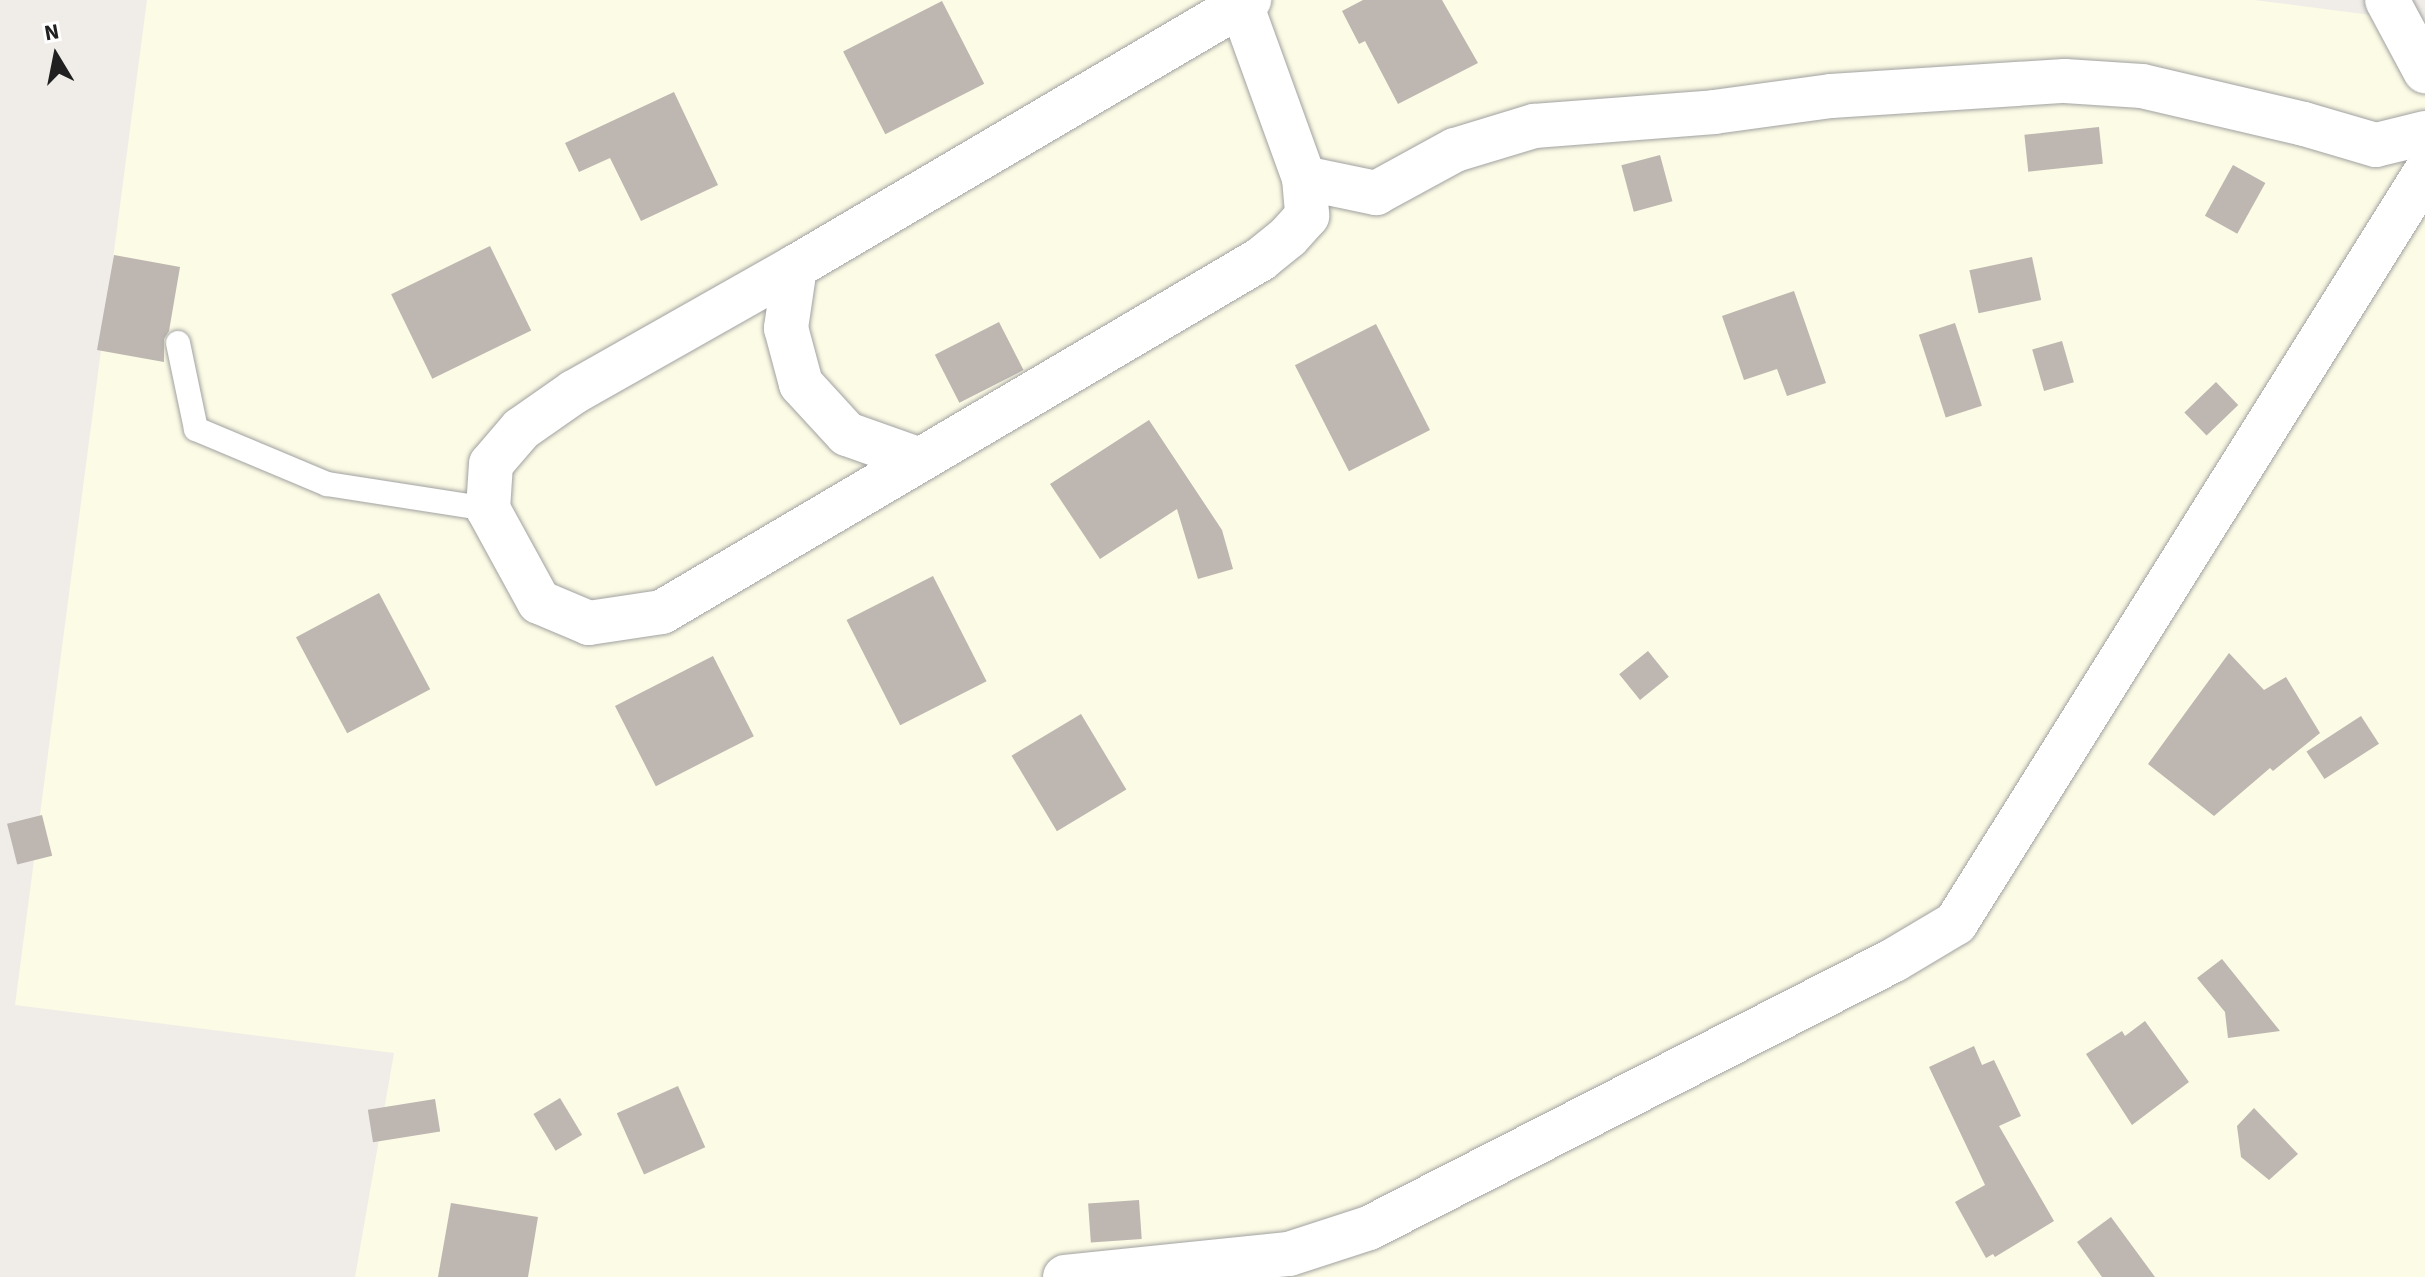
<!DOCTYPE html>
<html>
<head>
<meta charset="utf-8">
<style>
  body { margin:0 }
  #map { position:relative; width:2425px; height:1277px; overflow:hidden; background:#f0ede8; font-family:"Source Sans 3",sans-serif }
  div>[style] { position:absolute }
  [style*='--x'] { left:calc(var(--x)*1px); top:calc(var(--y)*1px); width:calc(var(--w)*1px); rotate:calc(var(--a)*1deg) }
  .education>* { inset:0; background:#fcfbe5 }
  .building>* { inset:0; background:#bdb6b1; transform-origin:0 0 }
  .roads { filter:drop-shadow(0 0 2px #a1a1a1) drop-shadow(0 0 2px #a1a1a1) }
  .lane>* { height:24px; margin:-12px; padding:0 12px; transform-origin:12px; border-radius:12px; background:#fff }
  .street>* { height:44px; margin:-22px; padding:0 22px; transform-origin:22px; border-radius:22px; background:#fff }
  span { translate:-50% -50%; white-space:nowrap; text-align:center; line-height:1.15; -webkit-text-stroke:6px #fff; paint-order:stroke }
  .north { position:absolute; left:16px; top:16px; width:80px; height:80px; -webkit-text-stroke:6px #fff; paint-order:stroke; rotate:350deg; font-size:22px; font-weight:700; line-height:32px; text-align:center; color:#202020 }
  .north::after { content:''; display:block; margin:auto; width:28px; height:36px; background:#202020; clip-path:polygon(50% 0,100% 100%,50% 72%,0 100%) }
</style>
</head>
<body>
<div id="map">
  <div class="education">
    <i style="clip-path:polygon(147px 0,2254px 0,2425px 22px,2425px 1277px,355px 1277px,394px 1053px,15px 1005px)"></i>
  </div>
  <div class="building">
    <i style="clip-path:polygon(1363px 0,1442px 0,1478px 63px,1398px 104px,1365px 41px,1359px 44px,1342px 11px)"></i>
    <i style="left:942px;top:1px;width:93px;height:111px;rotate:63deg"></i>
    <i style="clip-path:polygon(674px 92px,718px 185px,641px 221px,610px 158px,579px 172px,565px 143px)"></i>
    <i style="left:2099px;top:127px;width:37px;height:75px;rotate:84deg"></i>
    <i style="left:1660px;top:155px;width:48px;height:40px;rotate:75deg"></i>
    <i style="left:2233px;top:165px;width:37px;height:58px;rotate:29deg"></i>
    <i style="left:490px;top:246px;width:94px;height:110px;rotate:64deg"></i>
    <i style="clip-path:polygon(114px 255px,180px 267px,169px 331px,164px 339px,164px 362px,97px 350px)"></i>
    <i style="left:2032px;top:257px;width:44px;height:64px;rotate:78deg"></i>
    <i style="clip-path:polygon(1794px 291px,1826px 383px,1787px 396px,1777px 369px,1744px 380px,1722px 316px)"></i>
    <i style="left:999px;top:322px;width:54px;height:72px;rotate:63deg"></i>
    <i style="left:1955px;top:323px;width:87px;height:38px;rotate:72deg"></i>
    <i style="left:1376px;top:324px;width:119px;height:91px;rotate:63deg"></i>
    <i style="left:2062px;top:341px;width:43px;height:31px;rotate:74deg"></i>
    <i style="left:2216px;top:382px;width:32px;height:44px;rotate:46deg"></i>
    <i style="clip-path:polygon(1149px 420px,1222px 530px,1233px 569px,1198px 579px,1177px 509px,1100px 559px,1050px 484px)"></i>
    <i style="left:933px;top:576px;width:118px;height:97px;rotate:63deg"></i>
    <i style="left:379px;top:593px;width:109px;height:94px;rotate:62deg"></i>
    <i style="left:1648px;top:651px;width:33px;height:37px;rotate:51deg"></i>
    <i style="clip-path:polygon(2229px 653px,2264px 690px,2286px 677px,2320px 733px,2273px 771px,2270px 768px,2214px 816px,2148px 764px)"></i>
    <i style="left:713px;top:656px;width:90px;height:110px;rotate:63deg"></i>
    <i style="left:1081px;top:714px;width:88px;height:81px;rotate:59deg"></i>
    <i style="left:2361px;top:716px;width:33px;height:65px;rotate:57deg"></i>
    <i style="left:42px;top:815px;width:42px;height:36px;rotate:76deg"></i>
    <i style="clip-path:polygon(2222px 959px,2280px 1031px,2228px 1038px,2225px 1012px,2197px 978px)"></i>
    <i style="clip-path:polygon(2145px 1021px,2189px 1082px,2132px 1125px,2086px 1054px,2122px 1031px,2125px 1036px)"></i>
    <i style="clip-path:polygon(1974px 1046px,1982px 1065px,1994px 1060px,2021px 1116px,1999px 1126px,2054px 1221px,1995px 1257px,1993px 1254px,1986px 1258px,1955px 1202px,1985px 1185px,1929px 1067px)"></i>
    <i style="left:678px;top:1086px;width:67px;height:67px;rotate:66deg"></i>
    <i style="left:560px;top:1098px;width:43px;height:31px;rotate:59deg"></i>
    <i style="left:435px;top:1099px;width:33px;height:68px;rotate:81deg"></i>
    <i style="clip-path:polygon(2254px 1108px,2298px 1154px,2269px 1180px,2241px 1157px,2237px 1126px)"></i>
    <i style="left:1139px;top:1200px;width:39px;height:51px;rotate:86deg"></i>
    <i style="clip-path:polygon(451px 1203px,538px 1217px,528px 1277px,438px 1277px)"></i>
    <i style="clip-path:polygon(2111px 1217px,2155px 1277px,2102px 1277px,2077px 1242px)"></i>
  </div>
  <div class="roads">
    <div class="lane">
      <i style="--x:178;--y:343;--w:88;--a:78.2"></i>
      <i style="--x:196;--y:429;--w:142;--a:22.8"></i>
      <i style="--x:327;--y:484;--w:163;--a:8.8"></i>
    </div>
    <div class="street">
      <i style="--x:2387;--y:0;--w:81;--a:61.8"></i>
      <i style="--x:1242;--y:7;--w:182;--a:70.1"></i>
      <i style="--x:1304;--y:178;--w:38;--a:85"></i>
      <i style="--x:1307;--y:216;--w:28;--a:132"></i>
      <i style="--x:1288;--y:237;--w:35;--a:141"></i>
      <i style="--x:1261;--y:259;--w:695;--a:149.49"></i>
      <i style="--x:662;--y:612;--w:74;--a:171.4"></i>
      <i style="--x:589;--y:623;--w:54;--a:-157.2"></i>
      <i style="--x:539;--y:602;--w:106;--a:-118.7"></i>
      <i style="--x:488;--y:509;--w:45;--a:-86.2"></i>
      <i style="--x:491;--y:464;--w:46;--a:-49.4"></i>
      <i style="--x:521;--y:429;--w:65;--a:-34.9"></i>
      <i style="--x:574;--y:392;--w:254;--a:-29.5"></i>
      <i style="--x:795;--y:267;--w:527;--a:-30.46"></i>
      <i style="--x:1304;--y:178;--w:74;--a:11.8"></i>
      <i style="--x:1376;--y:193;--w:90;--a:-28.6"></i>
      <i style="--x:1455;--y:150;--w:83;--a:-16.9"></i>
      <i style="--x:1534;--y:126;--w:181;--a:-4.4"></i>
      <i style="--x:1714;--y:112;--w:118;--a:-7.8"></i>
      <i style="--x:1831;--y:96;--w:234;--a:-3.7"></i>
      <i style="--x:2065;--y:81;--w:77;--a:3.7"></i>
      <i style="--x:2142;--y:86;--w:166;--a:13.2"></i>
      <i style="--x:2304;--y:124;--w:75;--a:16.3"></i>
      <i style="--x:2376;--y:145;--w:50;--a:-13.8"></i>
      <i style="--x:795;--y:267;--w:62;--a:98.4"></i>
      <i style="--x:786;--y:328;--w:58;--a:75"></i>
      <i style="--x:801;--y:384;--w:68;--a:47.4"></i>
      <i style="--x:847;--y:434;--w:77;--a:19.6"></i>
      <i style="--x:1065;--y:1277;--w:225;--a:-5.9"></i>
      <i style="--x:1289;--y:1254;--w:84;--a:-18"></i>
      <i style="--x:1369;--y:1228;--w:589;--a:-27.04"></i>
      <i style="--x:1894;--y:960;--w:72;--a:-30.8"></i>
      <i style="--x:1956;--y:923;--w:885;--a:-57.98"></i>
    </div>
  </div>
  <div class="north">N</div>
</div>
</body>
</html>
